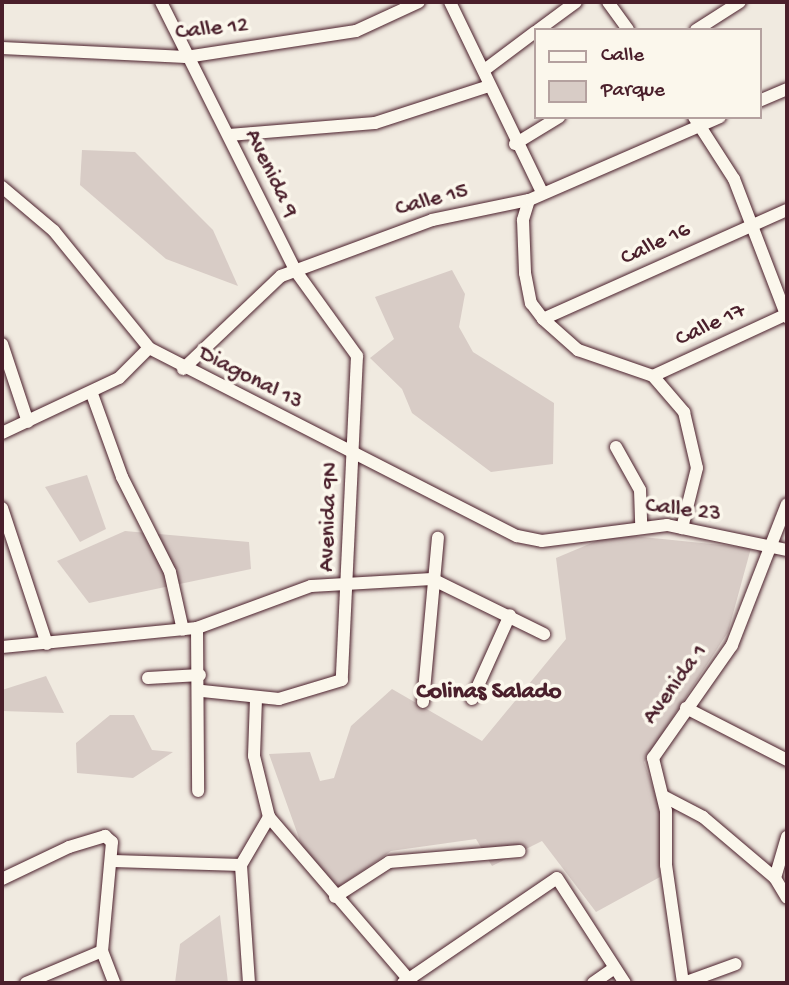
<!DOCTYPE html>
<html>
<head>
<meta charset="utf-8">
<style>
  body { margin:0 }
  #map { position:relative; width:789px; height:985px; overflow:hidden; background:#f0eae0; font-family:"Gochi Hand",sans-serif }
  div>[style] { position:absolute }
  [style*='--x'] { left:calc(var(--x)*1px); top:calc(var(--y)*1px); width:calc(var(--w)*1px); rotate:calc(var(--a)*1deg) }
  .green>* { inset:0; background:#d8ccc6 }
  .roads { filter:drop-shadow(0 0 2px #4a1f2b) drop-shadow(0 0 2px #4a1f2b) }
  .minor>* { height:12px; margin:-6px; padding:0 6px; transform-origin:6px; border-radius:6px; background:#fbf7ec }
  span { translate:-50% -50%; white-space:nowrap; text-align:center; line-height:1.15; -webkit-text-stroke:7px #fbf7ec; paint-order:stroke }
  .street-label { font-size:23px; color:#4a1f2b }
  .neighbourhood-label { font-size:24px; color:#4a1f2b; font-weight:700 }
  .frame { position:absolute; inset:0; border:4px solid #4a1f2b; pointer-events:none }
  .legend { position:absolute; left:534px; top:28px; width:228px; height:91px; box-sizing:border-box; background:#fbf7ec; border:2px solid #b4a19f; margin:0; padding:9px 12px; list-style:none; font-size:21px; color:#4a1f2b }
  .legend li { display:flex; align-items:center; gap:14px; height:35px }
  .legend b { width:35px; border:2px solid #b4a19f }
</style>
</head>
<body>
<div id="map">
  <div class="green">
    <i style="clip-path:polygon(82px 150px,135px 152px,213px 230px,238px 286px,166px 259px,80px 185px)"></i>
    <i style="clip-path:polygon(452px 270px,465px 294px,459px 327px,473px 352px,554px 403px,553px 464px,491px 472px,412px 413px,402px 389px,370px 358px,394px 339px,375px 297px)"></i>
    <i style="clip-path:polygon(87px 475px,106px 529px,80px 542px,45px 487px)"></i>
    <i style="clip-path:polygon(125px 531px,249px 542px,251px 569px,89px 603px,57px 561px)"></i>
    <i style="clip-path:polygon(613px 534px,751px 548px,728px 632px,644px 762px,660px 808px,660px 877px,596px 912px,542px 841px,492px 866px,476px 839px,391px 851px,339px 887px,304px 852px,269px 754px,310px 752px,320px 781px,334px 778px,351px 726px,392px 689px,482px 741px,566px 639px,556px 558px)"></i>
    <i style="clip-path:polygon(46px 676px,64px 713px,2px 711px,2px 690px)"></i>
    <i style="clip-path:polygon(110px 715px,134px 715px,152px 750px,173px 752px,133px 778px,77px 773px,76px 743px)"></i>
    <i style="clip-path:polygon(220px 915px,228px 983px,175px 983px,180px 944px)"></i>
  </div>
  <div class="roads">
    <div class="minor">
      <i style="--x:161;--y:2;--w:300;--a:63.4"></i>
      <i style="--x:295;--y:270;--w:106;--a:54.2"></i>
      <i style="--x:357;--y:356;--w:324;--a:92.7"></i>
      <i style="--x:342;--y:680;--w:66;--a:163.2"></i>
      <i style="--x:279;--y:699;--w:77;--a:-174.1"></i>
      <i style="--x:450;--y:2;--w:211;--a:64.2"></i>
      <i style="--x:608;--y:2;--w:34;--a:54"></i>
      <i style="--x:538;--y:30;--w:47;--a:-36.4"></i>
      <i style="--x:696;--y:30;--w:52;--a:-32.5"></i>
      <i style="--x:2;--y:48;--w:184;--a:2.8"></i>
      <i style="--x:186;--y:57;--w:172;--a:-8.7"></i>
      <i style="--x:356;--y:31;--w:69;--a:-24.7"></i>
      <i style="--x:487;--y:68;--w:60;--a:-36.9"></i>
      <i style="--x:759;--y:101;--w:30;--a:-23"></i>
      <i style="--x:694;--y:117;--w:74;--a:57.2"></i>
      <i style="--x:734;--y:179;--w:148;--a:69"></i>
      <i style="--x:229;--y:135;--w:146;--a:-4.7"></i>
      <i style="--x:375;--y:123;--w:117;--a:-18"></i>
      <i style="--x:515;--y:144;--w:52;--a:-31.5"></i>
      <i style="--x:2;--y:187;--w:68;--a:40.2"></i>
      <i style="--x:54;--y:231;--w:151;--a:50.9"></i>
      <i style="--x:149;--y:348;--w:413;--a:27.1"></i>
      <i style="--x:517;--y:536;--w:25;--a:11"></i>
      <i style="--x:542;--y:541;--w:126;--a:-7.3"></i>
      <i style="--x:667;--y:525;--w:123;--a:11.8"></i>
      <i style="--x:529;--y:200;--w:21;--a:107"></i>
      <i style="--x:523;--y:220;--w:53;--a:87.8"></i>
      <i style="--x:525;--y:273;--w:31;--a:79"></i>
      <i style="--x:531;--y:303;--w:20;--a:53"></i>
      <i style="--x:543;--y:319;--w:47;--a:41.5"></i>
      <i style="--x:578;--y:350;--w:79;--a:19.1"></i>
      <i style="--x:653;--y:376;--w:48;--a:49.3"></i>
      <i style="--x:684;--y:412;--w:57;--a:76.9"></i>
      <i style="--x:697;--y:468;--w:62;--a:104"></i>
      <i style="--x:543;--y:319;--w:267;--a:-24.1"></i>
      <i style="--x:2;--y:344;--w:82;--a:71.6"></i>
      <i style="--x:183;--y:369;--w:135;--a:-43.5"></i>
      <i style="--x:281;--y:276;--w:161;--a:-20.3"></i>
      <i style="--x:432;--y:220;--w:99;--a:-11.7"></i>
      <i style="--x:529;--y:200;--w:208;--a:-23.5"></i>
      <i style="--x:653;--y:376;--w:148;--a:-24.8"></i>
      <i style="--x:92;--y:394;--w:88;--a:70.1"></i>
      <i style="--x:122;--y:477;--w:106;--a:63.2"></i>
      <i style="--x:170;--y:572;--w:59;--a:77.4"></i>
      <i style="--x:2;--y:433;--w:129;--a:-25.2"></i>
      <i style="--x:119;--y:378;--w:42;--a:-45"></i>
      <i style="--x:616;--y:447;--w:49;--a:60.8"></i>
      <i style="--x:640;--y:490;--w:34;--a:88"></i>
      <i style="--x:2;--y:508;--w:143;--a:71.7"></i>
      <i style="--x:197;--y:628;--w:163;--a:89.6"></i>
      <i style="--x:2;--y:647;--w:196;--a:-5.6"></i>
      <i style="--x:197;--y:628;--w:121;--a:-20.2"></i>
      <i style="--x:311;--y:586;--w:121;--a:-3.3"></i>
      <i style="--x:432;--y:579;--w:125;--a:26.2"></i>
      <i style="--x:148;--y:678;--w:52;--a:-3.3"></i>
      <i style="--x:472;--y:699;--w:92;--a:-65.7"></i>
      <i style="--x:423;--y:702;--w:165;--a:-84.8"></i>
      <i style="--x:686;--y:708;--w:114;--a:27.2"></i>
      <i style="--x:663;--y:796;--w:45;--a:27.7"></i>
      <i style="--x:703;--y:817;--w:94;--a:40.3"></i>
      <i style="--x:775;--y:878;--w:23;--a:59"></i>
      <i style="--x:269;--y:817;--w:219;--a:49.3"></i>
      <i style="--x:113;--y:861;--w:128;--a:1.8"></i>
      <i style="--x:775;--y:878;--w:43;--a:-73.7"></i>
      <i style="--x:2;--y:879;--w:74;--a:-25.5"></i>
      <i style="--x:69;--y:847;--w:38;--a:-17"></i>
      <i style="--x:105;--y:836;--w:9;--a:41"></i>
      <i style="--x:112;--y:842;--w:109;--a:95.2"></i>
      <i style="--x:102;--y:951;--w:34;--a:69"></i>
      <i style="--x:335;--y:897;--w:64;--a:-32.9"></i>
      <i style="--x:389;--y:862;--w:131;--a:-4.8"></i>
      <i style="--x:26;--y:983;--w:82;--a:-22.8"></i>
      <i style="--x:249;--y:983;--w:118;--a:-93.9"></i>
      <i style="--x:241;--y:865;--w:56;--a:-59.7"></i>
      <i style="--x:269;--y:817;--w:63;--a:-103.8"></i>
      <i style="--x:254;--y:756;--w:57;--a:-88"></i>
      <i style="--x:403;--y:983;--w:186;--a:-34.3"></i>
      <i style="--x:557;--y:878;--w:125;--a:57.1"></i>
      <i style="--x:593;--y:983;--w:24;--a:-35"></i>
      <i style="--x:683;--y:983;--w:119;--a:-98.2"></i>
      <i style="--x:666;--y:865;--w:54;--a:-90"></i>
      <i style="--x:666;--y:811;--w:55;--a:-103.8"></i>
      <i style="--x:653;--y:758;--w:138;--a:-55"></i>
      <i style="--x:732;--y:645;--w:151;--a:-68.7"></i>
      <i style="--x:684;--y:983;--w:55;--a:-20.1"></i>
    </div>
  </div>
  <div class="street-label">
    <span style="left:212px;top:30px;rotate:-6deg">Calle 12</span>
    <span style="left:270px;top:174px;rotate:64deg">Avenida 9</span>
    <span style="left:432px;top:201px;rotate:-15deg">Calle 15</span>
    <span style="left:656px;top:245px;rotate:-25deg">Calle 16</span>
    <span style="left:711px;top:326px;rotate:-25deg">Calle 17</span>
    <span style="left:250px;top:379px;rotate:27deg">Diagonal 13</span>
    <span style="left:683px;top:511px;rotate:7deg">Calle 23</span>
    <span style="left:330px;top:517px;rotate:-88deg">Avenida 9N</span>
    <span style="left:676px;top:685px;rotate:-54deg">Avenida 1</span>
  </div>
  <div class="neighbourhood-label">
    <span style="left:489px;top:693px">Colinas Salado</span>
  </div>
  <div class="frame"></div>
  <ul class="legend">
  <li><b style="height:9px;background:#fbf7ec"></b>Calle</li>
  <li><b style="height:19px;background:#d8ccc6"></b>Parque</li>
  </ul>
</div>
</body>
</html>
